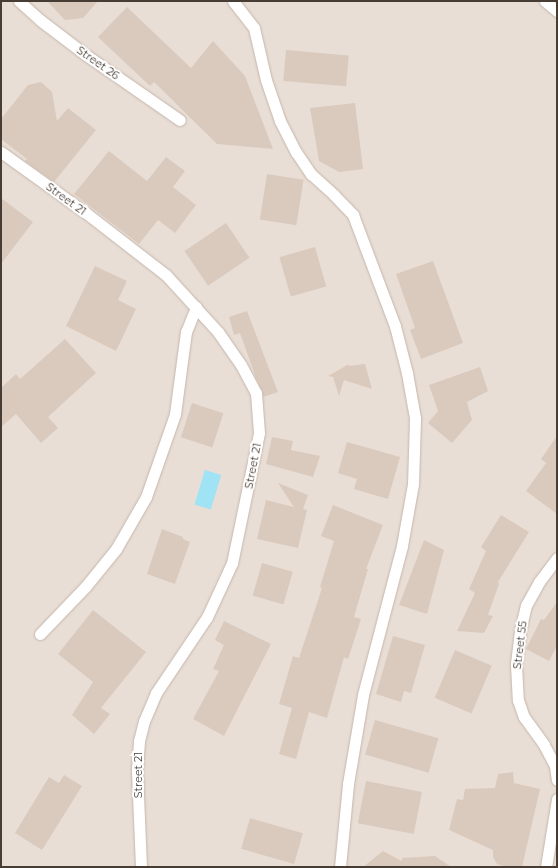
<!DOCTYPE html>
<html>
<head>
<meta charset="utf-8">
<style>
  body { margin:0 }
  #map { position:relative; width:558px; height:868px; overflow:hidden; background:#f5eee7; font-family:Montserrat,sans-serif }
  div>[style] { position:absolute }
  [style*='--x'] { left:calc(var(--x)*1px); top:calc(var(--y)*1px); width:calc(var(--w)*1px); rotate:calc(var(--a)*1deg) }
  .residential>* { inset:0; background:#e9ded5; transform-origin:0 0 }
  .water>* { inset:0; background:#9fe3f5; transform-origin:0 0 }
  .building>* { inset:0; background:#dacabe; transform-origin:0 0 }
  .roads { filter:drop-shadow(0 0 1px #c4b6ac) drop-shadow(0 0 1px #c4b6ac) }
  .minor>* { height:11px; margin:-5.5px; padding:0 5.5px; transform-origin:5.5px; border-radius:5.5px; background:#fff }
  span { translate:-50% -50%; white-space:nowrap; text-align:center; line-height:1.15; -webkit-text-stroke:4px #fff; paint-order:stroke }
  .street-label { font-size:11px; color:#483d35 }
  .frame { position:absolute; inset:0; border:2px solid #483d35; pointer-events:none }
</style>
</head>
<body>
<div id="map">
  <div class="residential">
    <i style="left:1px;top:1px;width:556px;height:866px"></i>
  </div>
  <div class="water">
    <i style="left:205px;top:470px;width:17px;height:36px;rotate:17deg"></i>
  </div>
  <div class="building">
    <i style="clip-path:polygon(47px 1px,98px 1px,83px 18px,65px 20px)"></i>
    <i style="clip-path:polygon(127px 7px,191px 68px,213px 41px,245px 76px,273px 149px,217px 144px,154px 82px,150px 86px,98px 37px)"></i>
    <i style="left:286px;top:50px;width:63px;height:31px;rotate:5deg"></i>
    <i style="clip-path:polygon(41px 82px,52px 92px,57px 121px,68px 108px,96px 130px,54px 182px,25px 161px,27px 159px,1px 139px,1px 119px,28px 85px)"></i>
    <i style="clip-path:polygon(355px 103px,363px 169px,339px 172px,319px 161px,310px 108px)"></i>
    <i style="clip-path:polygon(109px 151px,147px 181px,166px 157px,185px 171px,173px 187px,196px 205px,175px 233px,158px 220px,139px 244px,74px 194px)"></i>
    <i style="left:267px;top:174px;width:37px;height:46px;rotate:9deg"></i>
    <i style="clip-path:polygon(1px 198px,33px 222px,1px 264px)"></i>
    <i style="left:226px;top:223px;width:42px;height:50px;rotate:56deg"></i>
    <i style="left:315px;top:247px;width:41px;height:37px;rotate:74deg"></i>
    <i style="clip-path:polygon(433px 261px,463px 343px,421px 359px,410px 330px,415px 328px,396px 274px)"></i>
    <i style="clip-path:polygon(95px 266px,127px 281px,118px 300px,136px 309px,116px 351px,66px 326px)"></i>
    <i style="clip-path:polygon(247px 311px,278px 392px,263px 397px,262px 390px,256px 378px,240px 333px,234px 335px,229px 317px)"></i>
    <i style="clip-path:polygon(65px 339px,96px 373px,48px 417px,58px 428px,41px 443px,16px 414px,1px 427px,1px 388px,16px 374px,20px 379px)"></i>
    <i style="clip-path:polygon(349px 364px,348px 366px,365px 364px,372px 389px,344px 380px,339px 396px,333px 377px,328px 376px)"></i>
    <i style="clip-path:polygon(480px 367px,488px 391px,467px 402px,472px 420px,452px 443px,428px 423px,438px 411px,429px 385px)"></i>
    <i style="left:192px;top:403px;width:33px;height:36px;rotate:18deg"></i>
    <i style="clip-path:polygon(557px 436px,557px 514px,526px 491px,546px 463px,541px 459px)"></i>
    <i style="clip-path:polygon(272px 437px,293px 441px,291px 450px,320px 456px,313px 477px,266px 464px)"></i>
    <i style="clip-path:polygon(347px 442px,400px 457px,388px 499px,354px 489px,357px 479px,338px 473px)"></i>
    <i style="clip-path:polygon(278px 483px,308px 495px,303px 509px,307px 510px,298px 548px,257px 539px,266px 500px,294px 507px)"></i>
    <i style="clip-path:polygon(333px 505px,383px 525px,366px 569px,368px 569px,354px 617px,361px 619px,348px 659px,344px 657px,327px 718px,309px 712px,296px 759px,279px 754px,292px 708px,279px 704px,293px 656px,299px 658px,322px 588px,320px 587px,334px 541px,321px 536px)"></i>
    <i style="clip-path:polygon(501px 515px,529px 532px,498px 582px,499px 584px,488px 615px,493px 616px,484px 633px,457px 631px,475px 593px,469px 589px,486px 551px,481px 547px)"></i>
    <i style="clip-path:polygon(162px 529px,183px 537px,183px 539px,190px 542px,175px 584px,147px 574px)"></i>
    <i style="clip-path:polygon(424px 540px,444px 550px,427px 614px,399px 605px)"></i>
    <i style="left:262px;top:563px;width:32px;height:34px;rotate:16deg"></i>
    <i style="clip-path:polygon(557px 602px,557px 646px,549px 661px,526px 649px,541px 619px,544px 620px)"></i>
    <i style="clip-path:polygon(93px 610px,146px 652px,101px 708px,110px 714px,94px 734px,72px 715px,93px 682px,58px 654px)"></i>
    <i style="clip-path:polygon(224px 621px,271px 644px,224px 736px,193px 719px,219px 671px,213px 669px,224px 645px,215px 640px)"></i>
    <i style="clip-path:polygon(393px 636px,425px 645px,411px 693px,404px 691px,401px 702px,376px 694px)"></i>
    <i style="left:455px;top:650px;width:40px;height:52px;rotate:23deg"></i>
    <i style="left:375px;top:720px;width:66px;height:36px;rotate:16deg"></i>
    <i style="clip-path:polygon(513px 772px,514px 783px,540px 789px,522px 867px,506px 867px,497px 864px,493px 857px,493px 850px,449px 830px,457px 799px,463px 800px,465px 789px,495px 788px,498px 774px)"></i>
    <i style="clip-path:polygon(64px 775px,82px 786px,42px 850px,15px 833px,49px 777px,59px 783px)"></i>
    <i style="left:366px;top:781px;width:57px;height:43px;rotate:11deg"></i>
    <i style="left:250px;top:818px;width:55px;height:32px;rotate:16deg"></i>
    <i style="clip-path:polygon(383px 851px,402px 861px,402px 858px,435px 856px,451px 867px,363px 867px)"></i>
  </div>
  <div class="roads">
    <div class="minor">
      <i style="--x:19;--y:1;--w:28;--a:42"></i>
      <i style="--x:40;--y:20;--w:58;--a:37.3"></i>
      <i style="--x:86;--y:55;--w:114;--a:34.7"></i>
      <i style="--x:233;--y:1;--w:34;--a:52"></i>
      <i style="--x:254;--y:28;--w:53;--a:77"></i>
      <i style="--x:266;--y:80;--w:43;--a:71.1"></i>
      <i style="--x:280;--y:121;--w:35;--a:63"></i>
      <i style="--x:296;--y:152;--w:27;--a:56"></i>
      <i style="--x:311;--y:174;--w:31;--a:42"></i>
      <i style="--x:334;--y:195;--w:28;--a:46"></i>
      <i style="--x:353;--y:215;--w:119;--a:69.3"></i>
      <i style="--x:395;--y:326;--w:49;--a:75.7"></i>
      <i style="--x:407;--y:373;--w:46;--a:79.9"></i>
      <i style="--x:415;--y:418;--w:66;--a:91.7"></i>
      <i style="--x:413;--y:484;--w:63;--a:100.1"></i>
      <i style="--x:402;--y:546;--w:154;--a:104.7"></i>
      <i style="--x:363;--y:695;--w:90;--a:99.6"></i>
      <i style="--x:348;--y:784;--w:83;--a:95.5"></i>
      <i style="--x:545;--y:1;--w:16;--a:40"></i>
      <i style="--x:1;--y:152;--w:105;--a:35.7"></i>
      <i style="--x:86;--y:213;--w:101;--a:37.8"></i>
      <i style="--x:166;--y:275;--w:77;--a:47.6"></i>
      <i style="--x:218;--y:332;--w:40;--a:55.1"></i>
      <i style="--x:241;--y:365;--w:32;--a:62"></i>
      <i style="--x:256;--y:393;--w:40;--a:85.7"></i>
      <i style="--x:259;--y:433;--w:133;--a:101.7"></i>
      <i style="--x:232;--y:563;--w:60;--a:114.8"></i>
      <i style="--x:207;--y:617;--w:92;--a:123.9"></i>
      <i style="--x:156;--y:693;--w:30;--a:113"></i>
      <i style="--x:144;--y:721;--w:21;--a:104"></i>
      <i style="--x:139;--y:741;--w:30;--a:94"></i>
      <i style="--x:137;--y:771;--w:96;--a:87.6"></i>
      <i style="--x:557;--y:558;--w:30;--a:127"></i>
      <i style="--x:539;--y:582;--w:26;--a:119"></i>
      <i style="--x:526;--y:605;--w:27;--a:103"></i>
      <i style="--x:520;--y:631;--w:34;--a:97"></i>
      <i style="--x:516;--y:665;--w:35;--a:87"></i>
      <i style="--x:518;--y:700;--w:18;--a:71"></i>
      <i style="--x:524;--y:717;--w:34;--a:54"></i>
      <i style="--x:544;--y:745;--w:24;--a:62"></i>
      <i style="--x:555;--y:766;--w:14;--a:82"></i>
      <i style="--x:40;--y:634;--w:66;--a:-46.2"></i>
      <i style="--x:86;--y:586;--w:48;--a:-51"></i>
      <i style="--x:116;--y:549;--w:60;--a:-60"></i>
      <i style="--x:146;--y:497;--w:88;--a:-70.7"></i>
      <i style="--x:175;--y:414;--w:83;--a:-82.4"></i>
      <i style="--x:186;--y:332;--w:27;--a:-68"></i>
      <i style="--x:546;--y:867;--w:69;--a:-80.8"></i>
    </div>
  </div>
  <div class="street-label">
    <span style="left:98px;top:63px;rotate:35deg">Street 26</span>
    <span style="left:66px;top:199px;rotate:36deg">Street 21</span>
    <span style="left:253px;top:466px;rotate:-79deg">Street 21</span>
    <span style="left:520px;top:645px;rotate:-83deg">Street 55</span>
    <span style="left:138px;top:775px;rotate:-90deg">Street 21</span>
  </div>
  <div class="frame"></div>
</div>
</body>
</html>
